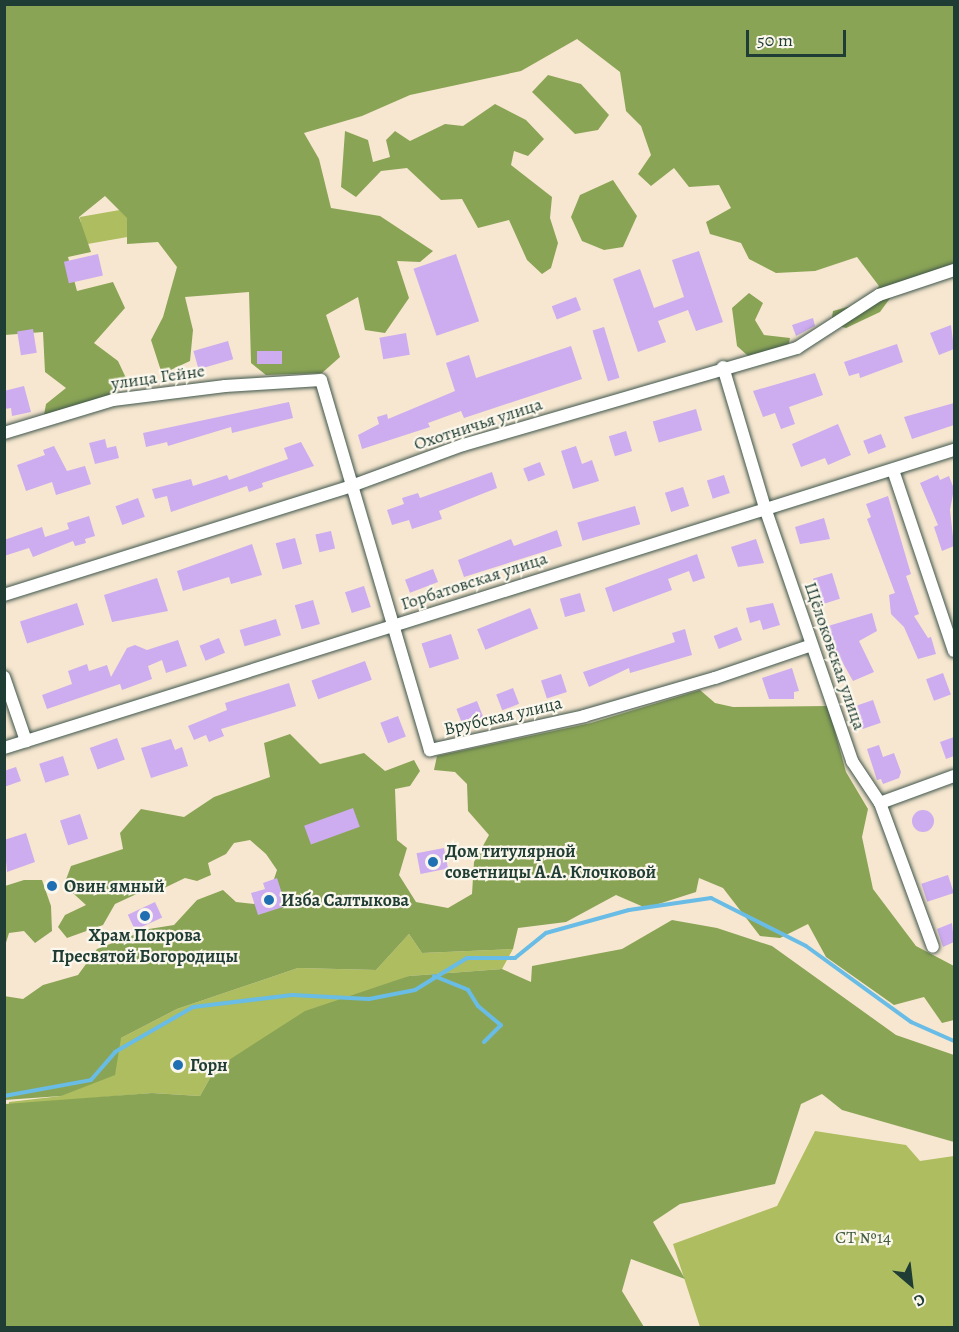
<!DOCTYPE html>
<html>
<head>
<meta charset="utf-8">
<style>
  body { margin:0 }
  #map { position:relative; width:959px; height:1332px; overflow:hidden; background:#f7e7d0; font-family:Alegreya,serif }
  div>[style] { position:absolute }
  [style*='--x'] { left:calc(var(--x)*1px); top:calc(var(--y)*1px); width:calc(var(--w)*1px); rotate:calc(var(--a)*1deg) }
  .green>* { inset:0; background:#adbd5f; transform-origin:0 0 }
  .forest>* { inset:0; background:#8aa456 }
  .stream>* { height:4px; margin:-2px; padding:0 2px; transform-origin:2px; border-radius:2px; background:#69bce5 }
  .building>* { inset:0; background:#cdacef; transform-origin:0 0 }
  .round { border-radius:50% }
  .roads { filter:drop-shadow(0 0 2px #3f564b) drop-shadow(0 0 2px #3f564b) }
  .street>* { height:12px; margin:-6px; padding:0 6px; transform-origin:6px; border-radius:6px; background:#fff }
  .dots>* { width:16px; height:16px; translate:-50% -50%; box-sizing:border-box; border:3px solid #fbf7ec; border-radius:50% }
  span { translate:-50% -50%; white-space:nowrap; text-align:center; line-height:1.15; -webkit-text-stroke:4.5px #fbf7ec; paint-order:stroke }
  .street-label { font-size:18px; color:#1f3d34 }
  .poi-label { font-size:18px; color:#1f3d34; font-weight:700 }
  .left { translate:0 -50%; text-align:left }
  .park-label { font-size:18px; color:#425d3f }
  .frame { position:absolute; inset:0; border:6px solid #1f3d34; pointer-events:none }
  .north { position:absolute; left:881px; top:1254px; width:60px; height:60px; -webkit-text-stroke:4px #fbf7ec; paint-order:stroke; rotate:152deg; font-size:16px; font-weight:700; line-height:24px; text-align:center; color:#1f3d34 }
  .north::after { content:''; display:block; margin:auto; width:21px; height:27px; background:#1f3d34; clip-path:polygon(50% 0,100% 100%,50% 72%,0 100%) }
  .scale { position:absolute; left:746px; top:30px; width:100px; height:27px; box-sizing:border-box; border:3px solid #1f3d34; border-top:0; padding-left:8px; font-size:18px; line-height:21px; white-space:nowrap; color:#1f3d34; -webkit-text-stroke:4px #fbf7ec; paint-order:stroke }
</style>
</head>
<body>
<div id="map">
  <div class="green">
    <i style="left:131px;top:208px;width:28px;height:52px;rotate:80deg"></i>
    <i style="clip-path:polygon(409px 934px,422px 953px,513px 949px,502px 969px,409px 976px,215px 1069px,200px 1096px,152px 1093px,9px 1105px,9px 1102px,61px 1096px,121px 1038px,177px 1009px,298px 968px,376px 970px)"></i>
    <i style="clip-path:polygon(815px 1131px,906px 1145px,920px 1161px,954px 1156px,954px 1327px,700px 1327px,673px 1244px,777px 1206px)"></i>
  </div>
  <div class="forest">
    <i style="clip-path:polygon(5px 5px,954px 5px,954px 264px,901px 283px,880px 312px,846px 328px,831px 324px,833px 311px,869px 301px,879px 286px,857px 257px,815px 271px,776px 273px,749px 259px,741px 243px,710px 234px,706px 222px,731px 208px,719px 185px,689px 187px,674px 168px,651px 186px,638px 174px,651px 155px,641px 126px,626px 111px,620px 72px,577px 39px,521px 71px,410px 95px,362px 116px,304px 133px,319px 159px,331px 208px,380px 216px,433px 251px,420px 262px,397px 261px,409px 298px,385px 333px,365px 330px,358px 297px,326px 315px,340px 357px,322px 373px,266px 375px,251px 363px,249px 292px,185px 297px,193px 330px,190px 361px,162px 374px,151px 340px,163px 317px,177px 267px,158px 242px,127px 244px,127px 218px,105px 196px,79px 217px,91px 252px,68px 257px,77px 291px,113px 282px,125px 308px,94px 343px,118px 361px,126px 378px,103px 406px,44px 415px,46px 404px,66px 388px,45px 372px,43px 332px,5px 335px)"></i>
    <i style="clip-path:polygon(548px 75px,581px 84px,609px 115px,598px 130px,575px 134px,532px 92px)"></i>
    <i style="clip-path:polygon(495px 104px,526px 120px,544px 139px,528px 156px,514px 151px,511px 165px,552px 197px,550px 218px,558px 243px,551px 268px,542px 274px,527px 260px,509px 220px,478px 228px,462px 199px,441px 200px,407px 168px,381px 171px,356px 197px,341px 187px,345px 131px,368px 140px,373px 162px,390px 157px,386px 140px,395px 131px,410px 141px,445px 124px,463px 126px)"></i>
    <i style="clip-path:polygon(613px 180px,637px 216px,623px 247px,604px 250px,582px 241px,571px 217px,580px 195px)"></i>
    <i style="clip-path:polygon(749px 293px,763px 303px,755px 320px,764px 335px,790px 338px,786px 358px,757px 364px,737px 346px,732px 308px)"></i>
    <i style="clip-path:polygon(700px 690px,715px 703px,733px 707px,828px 706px,846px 772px,868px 809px,862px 837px,873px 889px,916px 946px,954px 966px,954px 1020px,942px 1023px,924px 997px,894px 1005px,826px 957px,808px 924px,780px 938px,760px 936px,723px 888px,699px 878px,696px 892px,646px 908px,616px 895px,566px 922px,518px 928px,513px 949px,422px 953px,409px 934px,376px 970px,298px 968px,177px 1009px,121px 1038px,115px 1075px,61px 1096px,4px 1100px,4px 996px,23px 999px,43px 985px,78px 975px,97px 949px,149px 929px,174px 925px,197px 900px,223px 890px,236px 902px,254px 904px,270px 891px,277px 870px,266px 854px,250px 840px,234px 843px,226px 854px,208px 863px,211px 875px,197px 881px,185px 878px,160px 890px,143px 891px,115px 904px,103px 925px,67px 938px,58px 927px,65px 915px,86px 905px,64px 885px,71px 866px,123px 849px,120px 833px,141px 809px,184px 817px,214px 797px,270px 777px,264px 743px,290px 734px,320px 764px,364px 753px,385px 771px,414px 760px,420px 771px,410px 786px,395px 789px,397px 840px,407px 848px,399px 875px,416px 902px,448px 908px,472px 894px,474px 862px,489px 835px,468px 811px,467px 784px,455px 772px,434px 770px,437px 756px,591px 723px)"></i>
    <i style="clip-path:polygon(24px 880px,42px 880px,51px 906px,52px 931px,35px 943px,24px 931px,9px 933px,5px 946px,5px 886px)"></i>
    <i style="clip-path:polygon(672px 920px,717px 928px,772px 946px,896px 1035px,954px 1055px,954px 1142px,842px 1110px,822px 1094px,801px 1104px,775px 1184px,680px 1204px,653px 1222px,685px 1279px,631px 1259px,622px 1291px,644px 1327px,5px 1327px,5px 1104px,152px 1093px,200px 1096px,215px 1069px,305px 1011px,409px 976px,502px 969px,531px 982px,532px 966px,622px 949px)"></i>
  </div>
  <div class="stream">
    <i style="--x:434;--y:976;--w:37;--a:22"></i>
    <i style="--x:468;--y:990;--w:19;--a:58"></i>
    <i style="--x:478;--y:1006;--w:30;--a:40"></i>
    <i style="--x:501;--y:1025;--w:24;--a:135"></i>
    <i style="--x:4;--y:1096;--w:88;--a:-10.4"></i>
    <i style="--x:91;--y:1080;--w:37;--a:-49"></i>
    <i style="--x:115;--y:1052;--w:90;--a:-30"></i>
    <i style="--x:193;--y:1007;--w:100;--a:-6.9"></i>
    <i style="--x:292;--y:995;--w:77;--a:3"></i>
    <i style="--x:369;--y:999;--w:47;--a:-11.1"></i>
    <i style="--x:415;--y:990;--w:61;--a:-31.6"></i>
    <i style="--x:467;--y:958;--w:48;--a:0"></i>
    <i style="--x:515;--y:958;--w:40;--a:-39"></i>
    <i style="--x:546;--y:933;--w:86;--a:-15.5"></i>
    <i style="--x:629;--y:910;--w:83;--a:-8.3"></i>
    <i style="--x:711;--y:898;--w:106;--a:26.8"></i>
    <i style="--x:806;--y:946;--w:130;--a:35.9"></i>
    <i style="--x:911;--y:1022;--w:47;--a:23.8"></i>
  </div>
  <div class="building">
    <i style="clip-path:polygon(699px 251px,723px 322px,696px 331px,688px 310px,658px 321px,666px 342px,638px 352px,613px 279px,640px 269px,654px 308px,684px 297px,672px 260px)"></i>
    <i style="left:98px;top:254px;width:22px;height:35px;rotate:77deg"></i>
    <i style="left:456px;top:254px;width:71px;height:45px;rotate:71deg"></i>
    <i style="left:576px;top:297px;width:14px;height:26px;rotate:69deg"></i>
    <i style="clip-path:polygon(813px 318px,815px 326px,796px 336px,792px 325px)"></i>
    <i style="clip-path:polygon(951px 325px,954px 349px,939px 355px,930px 333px)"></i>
    <i style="left:604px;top:327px;width:53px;height:12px;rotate:73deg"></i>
    <i style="left:33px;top:329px;width:24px;height:16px;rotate:81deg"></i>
    <i style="left:406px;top:333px;width:22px;height:27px;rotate:80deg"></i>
    <i style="left:228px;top:341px;width:19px;height:36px;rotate:74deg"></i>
    <i style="clip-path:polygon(897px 344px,903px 362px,860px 378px,859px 373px,849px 376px,844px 362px)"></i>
    <i style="clip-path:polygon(571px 346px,582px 379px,464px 418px,461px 411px,428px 423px,430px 427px,362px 449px,358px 435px,379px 424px,377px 417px,387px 414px,388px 419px,455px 391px,446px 363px,469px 355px,476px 378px)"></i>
    <i style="left:282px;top:351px;width:13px;height:25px;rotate:90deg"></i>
    <i style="clip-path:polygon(815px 373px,823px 395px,789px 407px,795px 424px,781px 429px,775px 413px,763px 417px,753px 391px)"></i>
    <i style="clip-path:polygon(24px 386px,31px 412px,12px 416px,11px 408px,4px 409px,4px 391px)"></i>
    <i style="clip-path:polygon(289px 402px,293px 418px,232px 433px,231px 427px,168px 446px,167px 442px,146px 447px,143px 433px)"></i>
    <i style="clip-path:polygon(954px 403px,954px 425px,912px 439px,904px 417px)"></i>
    <i style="left:696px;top:409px;width:22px;height:45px;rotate:74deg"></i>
    <i style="clip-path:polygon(838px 424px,851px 455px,828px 465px,825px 458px,801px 467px,792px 444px)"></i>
    <i style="left:626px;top:431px;width:21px;height:18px;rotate:73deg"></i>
    <i style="left:881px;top:434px;width:14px;height:19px;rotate:69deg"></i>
    <i style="clip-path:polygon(105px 439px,107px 448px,116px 446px,119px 458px,95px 464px,89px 443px)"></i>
    <i style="clip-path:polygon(301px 442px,314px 466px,262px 483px,263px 487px,249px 492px,247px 486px,171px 512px,167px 496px,155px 499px,152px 489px,191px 479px,193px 486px,227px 475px,229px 480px,288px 459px,284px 448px)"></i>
    <i style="clip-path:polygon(54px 446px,67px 471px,85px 466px,91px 484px,56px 495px,52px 482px,26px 491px,17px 465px,45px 455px,43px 450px)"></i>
    <i style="clip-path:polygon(576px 446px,582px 464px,592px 460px,599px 481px,573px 489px,561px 451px)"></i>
    <i style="left:540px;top:462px;width:14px;height:18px;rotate:69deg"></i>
    <i style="clip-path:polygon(492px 472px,497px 488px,439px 511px,442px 519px,412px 529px,409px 520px,392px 525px,387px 510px,404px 504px,402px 498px,418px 493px,420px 498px)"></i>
    <i style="left:724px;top:475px;width:19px;height:18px;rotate:72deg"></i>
    <i style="clip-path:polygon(938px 475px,940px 480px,949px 476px,954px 489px,950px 510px,954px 546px,942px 551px,934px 527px,938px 525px,920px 483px)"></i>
    <i style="left:683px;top:487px;width:20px;height:19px;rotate:72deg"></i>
    <i style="clip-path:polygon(888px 496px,911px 574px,906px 576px,919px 614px,914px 616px,928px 638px,931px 637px,936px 654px,918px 659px,904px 627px,891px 614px,889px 595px,895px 593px,867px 519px,871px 517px,866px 504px)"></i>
    <i style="left:138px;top:498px;width:20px;height:24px;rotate:70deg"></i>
    <i style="left:635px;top:506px;width:19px;height:60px;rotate:74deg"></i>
    <i style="clip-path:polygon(89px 516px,95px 536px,85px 539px,86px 543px,75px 546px,73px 541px,33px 557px,29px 548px,4px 556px,4px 540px,42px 527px,45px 537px,69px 529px,67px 523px)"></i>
    <i style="clip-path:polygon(824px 518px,830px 539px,800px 544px,795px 527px)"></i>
    <i style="clip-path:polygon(557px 530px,562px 546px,464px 577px,458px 560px,511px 539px,514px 546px)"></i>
    <i style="left:331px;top:531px;width:18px;height:16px;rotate:77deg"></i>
    <i style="left:295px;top:538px;width:27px;height:20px;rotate:75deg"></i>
    <i style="clip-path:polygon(756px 539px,764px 563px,738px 567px,731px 547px)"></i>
    <i style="clip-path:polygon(252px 544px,262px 575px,231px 584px,229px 577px,183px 591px,177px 571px)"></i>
    <i style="clip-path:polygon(697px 554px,705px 578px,693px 582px,689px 571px,668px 579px,672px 590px,613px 612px,605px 588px)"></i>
    <i style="left:433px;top:569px;width:14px;height:30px;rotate:69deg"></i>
    <i style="left:832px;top:573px;width:27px;height:20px;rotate:73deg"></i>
    <i style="clip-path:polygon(157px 578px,168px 611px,112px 622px,104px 595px)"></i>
    <i style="left:364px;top:586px;width:22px;height:20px;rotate:72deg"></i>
    <i style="left:580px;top:593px;width:19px;height:21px;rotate:74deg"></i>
    <i style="left:313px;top:600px;width:25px;height:19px;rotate:74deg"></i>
    <i style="left:77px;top:603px;width:23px;height:60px;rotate:72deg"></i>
    <i style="clip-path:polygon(773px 603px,780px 625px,763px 630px,760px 620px,750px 623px,746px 608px)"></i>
    <i style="left:530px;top:608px;width:22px;height:57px;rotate:68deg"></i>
    <i style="clip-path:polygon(872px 613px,877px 631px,859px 641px,874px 672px,853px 681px,835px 649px,828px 626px)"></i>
    <i style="left:276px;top:619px;width:17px;height:38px;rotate:73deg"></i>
    <i style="left:737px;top:627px;width:14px;height:25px;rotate:69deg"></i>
    <i style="clip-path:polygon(685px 629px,692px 655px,630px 673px,629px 668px,589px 687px,583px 672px,675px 642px,672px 633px)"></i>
    <i style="left:451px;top:634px;width:26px;height:31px;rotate:72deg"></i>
    <i style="left:219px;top:638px;width:16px;height:21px;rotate:68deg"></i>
    <i style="clip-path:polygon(178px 640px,187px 666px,166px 673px,162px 660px,148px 666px,152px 679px,122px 690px,120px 684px,47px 709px,42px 695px,72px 684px,68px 671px,87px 664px,89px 671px,107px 665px,111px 677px,127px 648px,135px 645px,147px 650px)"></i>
    <i style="left:365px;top:661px;width:20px;height:57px;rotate:70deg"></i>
    <i style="clip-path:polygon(792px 668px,799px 691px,794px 692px,794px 699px,769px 699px,762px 678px)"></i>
    <i style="left:943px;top:673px;width:23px;height:18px;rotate:70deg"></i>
    <i style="left:561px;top:674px;width:19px;height:21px;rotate:72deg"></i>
    <i style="clip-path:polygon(289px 683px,296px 706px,221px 729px,224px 736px,209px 742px,206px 735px,194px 740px,188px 726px,227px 710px,225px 703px)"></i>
    <i style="left:513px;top:688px;width:17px;height:18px;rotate:69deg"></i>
    <i style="left:873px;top:700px;width:24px;height:20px;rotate:71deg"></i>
    <i style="left:477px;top:701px;width:17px;height:22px;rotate:69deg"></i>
    <i style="left:398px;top:716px;width:22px;height:19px;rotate:69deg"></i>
    <i style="clip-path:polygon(954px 737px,954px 756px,946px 759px,940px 742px)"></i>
    <i style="left:117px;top:738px;width:23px;height:29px;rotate:70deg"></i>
    <i style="clip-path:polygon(171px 739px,175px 750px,182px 747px,188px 766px,151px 778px,141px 748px)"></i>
    <i style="clip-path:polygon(879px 745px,883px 757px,894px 753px,901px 772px,899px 778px,883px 784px,881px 779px,877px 780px,867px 749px)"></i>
    <i style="left:63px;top:756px;width:20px;height:25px;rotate:72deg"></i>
    <i style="clip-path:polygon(16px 767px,21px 781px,4px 787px,4px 771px)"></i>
    <i style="left:353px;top:808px;width:20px;height:52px;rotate:70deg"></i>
    <i class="round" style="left:912px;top:810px;width:22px;height:22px"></i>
    <i style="left:80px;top:814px;width:26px;height:21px;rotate:72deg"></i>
    <i style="clip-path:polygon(26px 833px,35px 862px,7px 872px,4px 840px)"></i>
    <i style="left:444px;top:848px;width:21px;height:28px;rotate:79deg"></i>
    <i style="left:948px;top:875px;width:19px;height:28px;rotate:72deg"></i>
    <i style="clip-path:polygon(277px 878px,286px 906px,258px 915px,251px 893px,265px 889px,263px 883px)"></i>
    <i style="left:155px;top:902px;width:17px;height:30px;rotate:65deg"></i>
    <i style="clip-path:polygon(952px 923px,954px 942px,943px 947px,937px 929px)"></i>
  </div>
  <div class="roads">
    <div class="street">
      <i style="--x:723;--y:367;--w:147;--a:73.4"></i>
      <i style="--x:765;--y:508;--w:268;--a:71"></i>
      <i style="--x:852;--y:761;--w:50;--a:56.3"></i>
      <i style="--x:880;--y:803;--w:153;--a:69.8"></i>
      <i style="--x:4;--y:433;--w:114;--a:-16.8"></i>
      <i style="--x:113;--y:400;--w:113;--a:-7.1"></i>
      <i style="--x:225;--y:386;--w:96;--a:-3.6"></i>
      <i style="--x:321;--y:380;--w:386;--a:73.6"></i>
      <i style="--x:430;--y:750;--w:158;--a:-12.4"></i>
      <i style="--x:584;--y:716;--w:136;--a:-16.2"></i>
      <i style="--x:715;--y:678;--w:102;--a:-18.8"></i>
      <i style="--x:893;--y:470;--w:191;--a:71.4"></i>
      <i style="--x:4;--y:595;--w:367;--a:-17.4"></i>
      <i style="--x:354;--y:485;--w:116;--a:-20.2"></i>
      <i style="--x:463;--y:445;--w:348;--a:-16.2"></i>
      <i style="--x:797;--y:348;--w:98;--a:-32.9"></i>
      <i style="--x:879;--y:295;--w:79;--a:-18.4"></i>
      <i style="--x:4;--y:677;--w:68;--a:71"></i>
      <i style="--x:4;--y:748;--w:996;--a:-17.42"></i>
      <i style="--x:880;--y:803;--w:79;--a:-20"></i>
    </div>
  </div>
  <div class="dots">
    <i style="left:433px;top:862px;background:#1f6fb2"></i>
    <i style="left:52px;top:886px;background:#1f6fb2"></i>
    <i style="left:269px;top:900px;background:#1f6fb2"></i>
    <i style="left:145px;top:916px;background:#1f6fb2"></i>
    <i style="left:178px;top:1065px;background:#1f6fb2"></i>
  </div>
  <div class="street-label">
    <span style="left:158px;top:377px;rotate:-8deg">улица Гейне</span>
    <span style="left:478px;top:424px;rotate:-18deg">Охотничья улица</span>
    <span style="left:474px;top:581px;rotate:-18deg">Горбатовская улица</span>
    <span style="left:835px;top:656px;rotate:71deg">Щёлоковская улица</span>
    <span style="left:503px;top:716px;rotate:-13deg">Врубская улица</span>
  </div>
  <div class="poi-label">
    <span class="left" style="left:445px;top:862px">Дом титулярной<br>советницы А.А. Клочковой</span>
    <span class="left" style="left:64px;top:886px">Овин ямный</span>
    <span class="left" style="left:281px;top:900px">Изба Салтыкова</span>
    <span style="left:145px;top:946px">Храм Покрова<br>Пресвятой Богородицы</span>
    <span class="left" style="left:190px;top:1065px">Горн</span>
  </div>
  <div class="park-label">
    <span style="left:863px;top:1237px">СТ №14</span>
  </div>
  <div class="frame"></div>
  <div class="north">С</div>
  <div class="scale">50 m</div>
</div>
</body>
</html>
